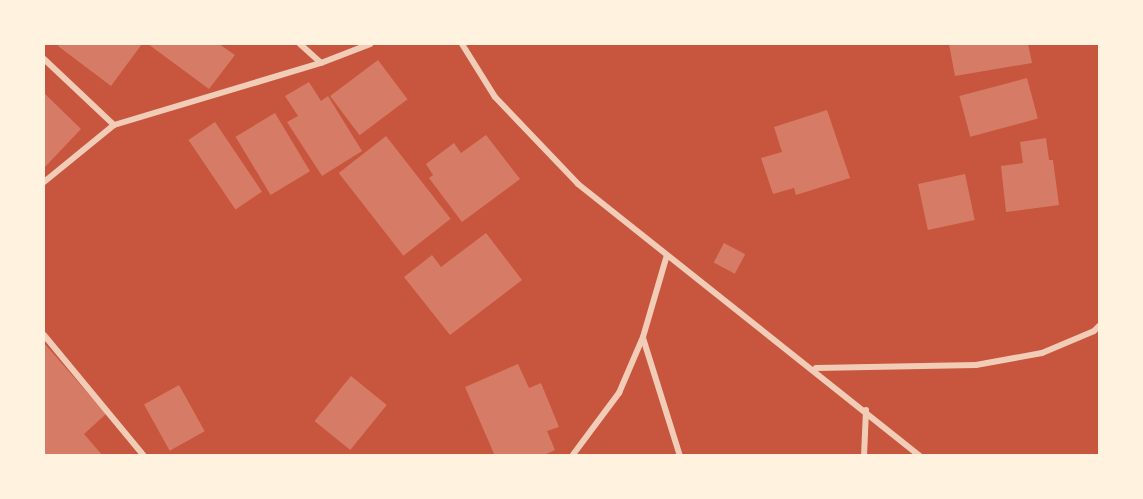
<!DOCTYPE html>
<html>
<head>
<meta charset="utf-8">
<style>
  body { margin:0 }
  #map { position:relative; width:1143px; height:499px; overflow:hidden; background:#c8553d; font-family:"Alegreya Sans",sans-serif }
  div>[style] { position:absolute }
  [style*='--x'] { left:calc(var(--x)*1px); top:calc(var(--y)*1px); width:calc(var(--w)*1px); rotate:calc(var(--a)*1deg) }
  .building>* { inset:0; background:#d67c66; transform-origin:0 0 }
  .minor>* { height:6px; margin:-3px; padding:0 3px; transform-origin:3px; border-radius:3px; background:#f1ccb7 }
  span { translate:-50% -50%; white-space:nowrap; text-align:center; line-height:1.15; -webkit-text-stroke:5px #fff3e0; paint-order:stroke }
  .frame { position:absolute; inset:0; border:45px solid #fff3e0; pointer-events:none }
</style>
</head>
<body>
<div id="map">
  <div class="building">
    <i style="clip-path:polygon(60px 44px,142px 44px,111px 86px,58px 46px)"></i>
    <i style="clip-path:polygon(148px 44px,219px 44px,235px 55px,209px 89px)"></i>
    <i style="clip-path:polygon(949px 44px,1028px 44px,1032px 63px,955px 76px)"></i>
    <i style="left:378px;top:60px;width:49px;height:60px;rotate:53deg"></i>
    <i style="left:1027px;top:78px;width:42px;height:70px;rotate:75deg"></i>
    <i style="clip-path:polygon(309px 82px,321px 101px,328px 96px,362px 151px,322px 176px,287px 122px,298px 116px,285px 96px)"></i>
    <i style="clip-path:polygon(44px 93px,81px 129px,44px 168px)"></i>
    <i style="clip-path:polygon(827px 110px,850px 178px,796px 195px,794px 188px,773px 194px,761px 158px,782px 152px,774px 127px)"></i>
    <i style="left:275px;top:113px;width:68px;height:46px;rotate:59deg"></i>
    <i style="left:215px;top:122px;width:84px;height:32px;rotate:56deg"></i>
    <i style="clip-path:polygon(486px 135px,520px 179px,462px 222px,429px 178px,433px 175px,426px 164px,454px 143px,461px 153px)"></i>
    <i style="left:386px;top:136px;width:105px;height:60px;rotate:52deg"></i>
    <i style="clip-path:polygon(1046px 138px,1049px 160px,1053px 160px,1059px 205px,1006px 212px,1001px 166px,1023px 163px,1020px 142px)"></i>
    <i style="left:965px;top:174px;width:47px;height:48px;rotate:78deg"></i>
    <i style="clip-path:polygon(486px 233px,522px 280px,450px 335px,404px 277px,432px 255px,441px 267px)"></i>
    <i style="left:724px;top:243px;width:24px;height:22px;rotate:28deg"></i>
    <i style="clip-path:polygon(44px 343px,106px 414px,84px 434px,103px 456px,44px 456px)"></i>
    <i style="clip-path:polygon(518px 364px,529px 388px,541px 383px,559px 427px,547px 431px,555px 450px,542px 456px,495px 456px,465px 387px)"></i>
    <i style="left:351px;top:376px;width:46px;height:58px;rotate:39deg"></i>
    <i style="left:179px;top:385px;width:53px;height:40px;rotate:61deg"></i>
  </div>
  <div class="minor">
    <i style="--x:300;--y:44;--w:28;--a:42"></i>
    <i style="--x:462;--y:44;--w:62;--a:58.1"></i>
    <i style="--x:495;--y:97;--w:120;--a:46.3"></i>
    <i style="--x:578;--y:184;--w:437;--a:38.5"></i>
    <i style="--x:44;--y:59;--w:96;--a:43.3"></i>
    <i style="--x:44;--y:182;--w:90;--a:-39.2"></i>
    <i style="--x:114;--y:125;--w:216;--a:-16.7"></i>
    <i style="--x:321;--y:63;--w:53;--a:-21.2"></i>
    <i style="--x:44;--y:335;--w:157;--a:50.4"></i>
    <i style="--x:643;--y:338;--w:124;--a:72.6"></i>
    <i style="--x:816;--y:368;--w:160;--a:-1.1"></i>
    <i style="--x:976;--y:365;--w:67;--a:-10.3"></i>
    <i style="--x:1042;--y:353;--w:56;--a:-22.9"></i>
    <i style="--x:1094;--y:331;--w:8;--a:-45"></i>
    <i style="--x:572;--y:456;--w:79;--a:-53.3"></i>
    <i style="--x:619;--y:393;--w:61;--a:-66.8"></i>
    <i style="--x:643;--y:337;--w:85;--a:-73.7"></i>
    <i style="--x:864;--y:456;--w:46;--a:-87.5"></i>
  </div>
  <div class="frame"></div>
</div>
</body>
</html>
